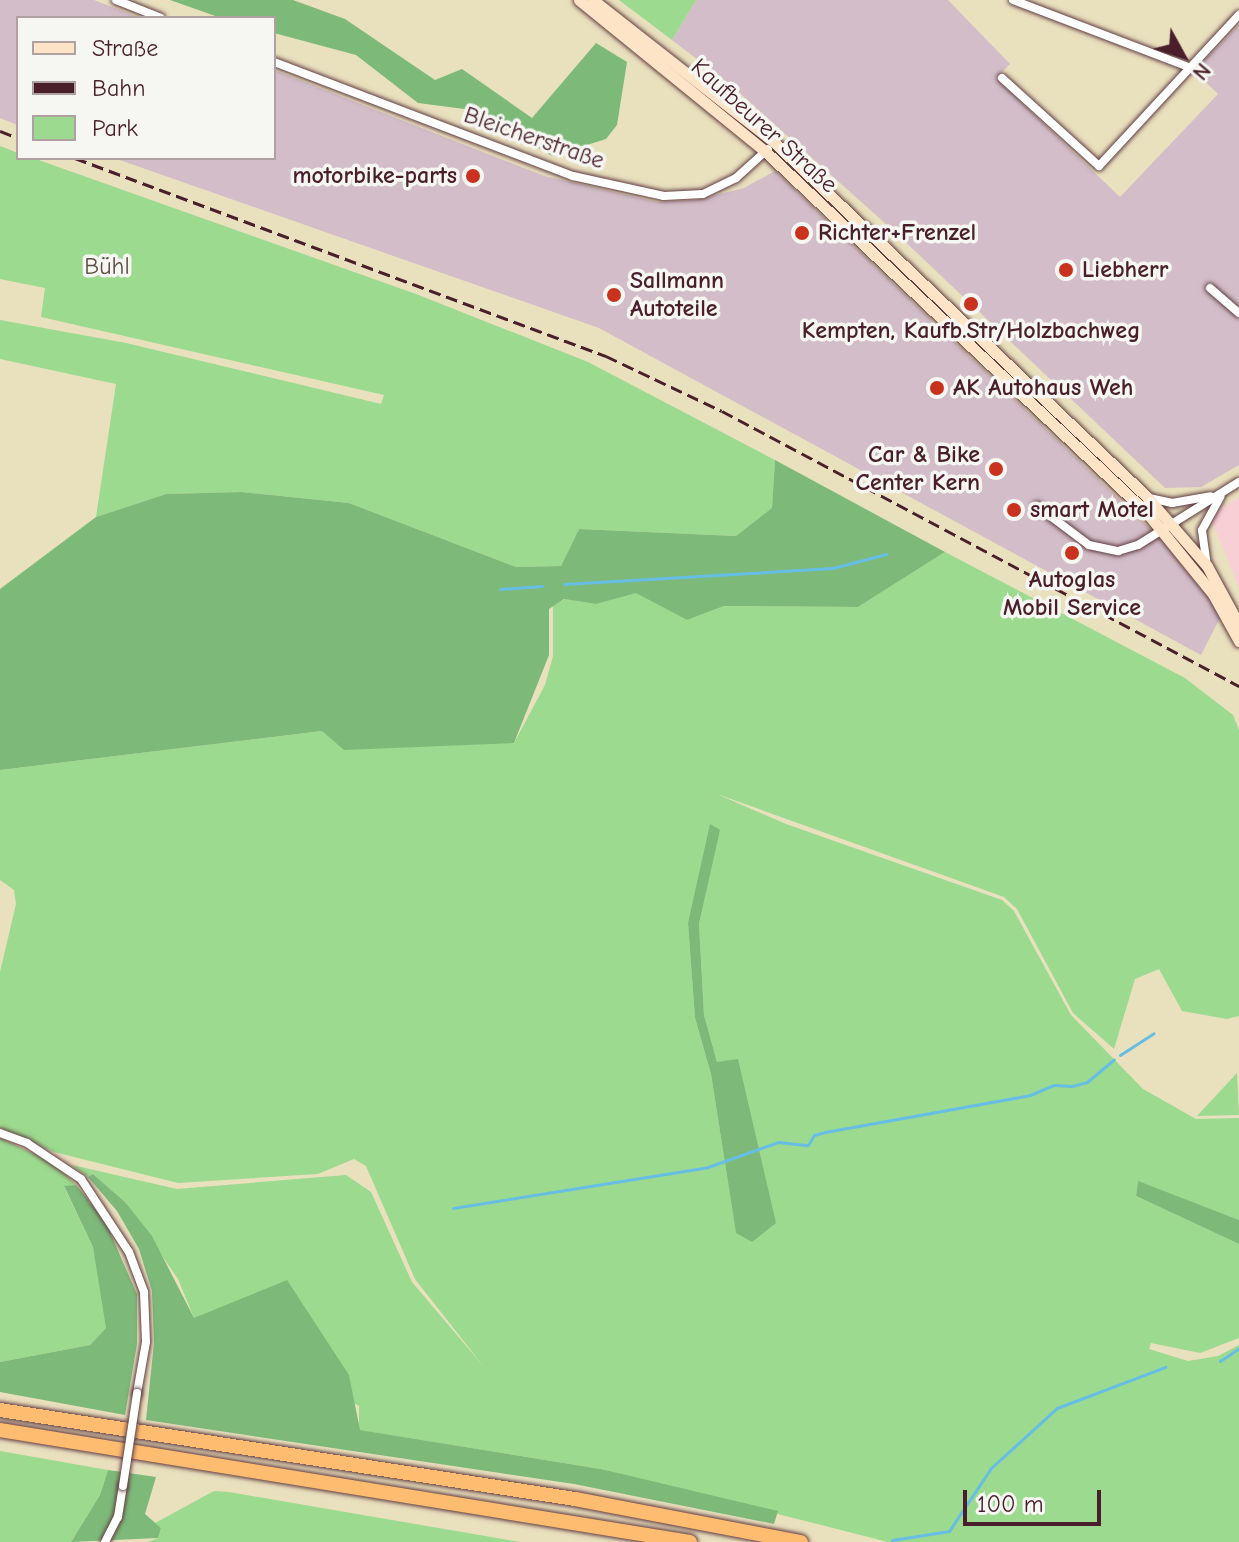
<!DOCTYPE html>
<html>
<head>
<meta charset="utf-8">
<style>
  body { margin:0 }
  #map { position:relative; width:1239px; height:1542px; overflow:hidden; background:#e9e0be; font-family:"Comic Neue",sans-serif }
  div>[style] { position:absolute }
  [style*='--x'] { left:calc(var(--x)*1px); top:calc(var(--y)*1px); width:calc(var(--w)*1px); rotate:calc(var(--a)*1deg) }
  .built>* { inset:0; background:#f7cfd5 }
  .industrial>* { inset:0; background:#d2bdc8 }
  .green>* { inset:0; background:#9cda8f }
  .forest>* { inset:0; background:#7dba7a }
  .stream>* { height:3px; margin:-1.5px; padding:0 1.5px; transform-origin:1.5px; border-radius:1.5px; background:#67bee4 }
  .roads { filter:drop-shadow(0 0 2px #623c41) drop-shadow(0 0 2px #623c41) }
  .minor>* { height:8px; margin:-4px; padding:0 4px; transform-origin:4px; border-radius:4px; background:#fff }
  .secondary>* { height:11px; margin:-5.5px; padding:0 5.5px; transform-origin:5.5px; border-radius:5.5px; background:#fee4c6 }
  .motorway>* { height:14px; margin:-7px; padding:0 7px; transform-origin:7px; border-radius:7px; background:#fdbc70 }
  .rail>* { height:3px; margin-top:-1.5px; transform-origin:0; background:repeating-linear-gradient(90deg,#4a1f2b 0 12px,transparent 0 18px) }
  .bridges { filter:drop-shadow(0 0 2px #623c41) drop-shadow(0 0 2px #623c41) }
  .minor-bridge>* { height:8px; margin:-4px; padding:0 4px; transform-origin:4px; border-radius:4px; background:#fff }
  .dots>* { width:22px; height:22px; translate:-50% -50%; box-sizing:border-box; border:4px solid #f6f6f2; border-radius:50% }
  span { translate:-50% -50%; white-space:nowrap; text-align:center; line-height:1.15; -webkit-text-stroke:7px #f6f6f2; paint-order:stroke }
  .street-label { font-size:24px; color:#4a1f2b }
  .poi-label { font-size:24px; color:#4a1f2b; font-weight:700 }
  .right { translate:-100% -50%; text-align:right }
  .left { translate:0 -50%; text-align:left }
  .park-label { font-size:24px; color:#5e4e44 }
  .legend { position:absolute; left:16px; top:16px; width:260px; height:144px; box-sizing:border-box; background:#f6f6f2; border:2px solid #b1a0a2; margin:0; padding:10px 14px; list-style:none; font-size:24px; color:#4a1f2b }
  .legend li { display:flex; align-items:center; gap:16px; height:40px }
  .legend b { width:40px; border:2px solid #b1a0a2 }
  .north { position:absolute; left:1143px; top:16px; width:80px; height:80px; -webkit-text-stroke:6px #f6f6f2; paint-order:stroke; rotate:130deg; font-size:22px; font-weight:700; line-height:32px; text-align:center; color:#4a1f2b }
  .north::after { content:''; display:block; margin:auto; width:28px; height:36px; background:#4a1f2b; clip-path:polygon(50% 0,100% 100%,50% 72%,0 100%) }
  .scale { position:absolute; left:963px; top:1490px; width:138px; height:36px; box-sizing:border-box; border:4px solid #4a1f2b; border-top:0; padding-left:10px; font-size:24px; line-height:28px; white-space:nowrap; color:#4a1f2b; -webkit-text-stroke:6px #f6f6f2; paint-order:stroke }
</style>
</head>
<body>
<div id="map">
  <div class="built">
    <i style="clip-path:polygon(1239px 497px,1239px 588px,1210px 516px)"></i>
  </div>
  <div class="industrial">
    <i style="clip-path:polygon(0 0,94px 0,140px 18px,18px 18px,18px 125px,0 118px)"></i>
    <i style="clip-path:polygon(696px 0,948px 0,1010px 64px,996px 78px,1120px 197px,1218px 94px,1194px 71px,1239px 25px,1239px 465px,1201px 487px,1165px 488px,897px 234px,732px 86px,672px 40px)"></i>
    <i style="clip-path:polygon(274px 70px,544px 176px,657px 202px,696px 200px,744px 188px,775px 171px,1186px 563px,1222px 614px,1201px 655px,599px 328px,114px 158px,274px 158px)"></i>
  </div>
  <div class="green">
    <i style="clip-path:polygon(619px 0,696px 0,672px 40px)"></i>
    <i style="clip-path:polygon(0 146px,18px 153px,18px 158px,33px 158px,416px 294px,588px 362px,775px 460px,772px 509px,736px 536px,579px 529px,561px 566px,516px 567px,349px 503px,241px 492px,166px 494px,96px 517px,116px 384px,0 359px,0 320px,126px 343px,381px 404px,384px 395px,41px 317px,45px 288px,0 279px)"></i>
    <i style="clip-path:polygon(evenodd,945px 552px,1185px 678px,1233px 715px,1239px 730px,1239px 1016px,1227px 1019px,1182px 1011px,1159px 969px,1135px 979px,1114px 1049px,1073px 1013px,1017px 909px,1004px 897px,717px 794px,786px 824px,1002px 900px,1014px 911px,1071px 1015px,1143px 1089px,1196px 1119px,1239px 1118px,1239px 1220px,1138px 1182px,1136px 1196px,1239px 1244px,1239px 1338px,1200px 1353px,1151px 1343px,1149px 1349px,1188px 1361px,1218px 1356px,1239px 1345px,1239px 1542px,888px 1542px,601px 1469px,359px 1430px,359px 1406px,194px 1318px,178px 1279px,125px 1202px,93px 1174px,88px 1177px,72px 1165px,177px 1189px,346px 1175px,371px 1192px,412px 1282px,484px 1367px,415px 1279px,366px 1166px,354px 1159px,318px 1174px,178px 1183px,54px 1152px,0 1128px,0 972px,16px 904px,14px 890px,0 880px,0 770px,322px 731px,514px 743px,545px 685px,553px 656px,553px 606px,565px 599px,596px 604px,636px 592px,687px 620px,724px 606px,858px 607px,945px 552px,719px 830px,699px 924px,704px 1015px,717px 1062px,736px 1232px,711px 1074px,695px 1018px,688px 923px,719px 830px)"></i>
    <i style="clip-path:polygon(1237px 1073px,1239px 1115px,1197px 1116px)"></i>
    <i style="clip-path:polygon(0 1138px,53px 1163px,76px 1185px,64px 1187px,93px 1247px,105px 1299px,106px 1328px,90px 1345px,0 1362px)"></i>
    <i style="clip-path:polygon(0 1451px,108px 1470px,100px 1495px,71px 1542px,0 1542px)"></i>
    <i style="clip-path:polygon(214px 1491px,229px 1492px,520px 1542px,148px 1542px,158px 1538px,161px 1528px,155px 1523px)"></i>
  </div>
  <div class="forest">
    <i style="clip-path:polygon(170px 0,293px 0,345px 19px,435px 80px,462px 69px,532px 118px,596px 43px,627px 62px,617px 125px,606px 139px,552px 156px,472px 110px,418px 103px,356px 55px,274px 33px,274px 18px,221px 18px)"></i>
    <i style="clip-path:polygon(775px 460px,945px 552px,858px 607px,724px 606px,687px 620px,636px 593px,596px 604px,564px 599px,549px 609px,549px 655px,514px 743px,344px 750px,322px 731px,0 770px,0 589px,96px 517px,166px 494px,241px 492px,349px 503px,516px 567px,561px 566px,579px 529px,736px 536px,772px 508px)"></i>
    <i style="clip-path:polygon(710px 824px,720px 830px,699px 924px,704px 1015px,717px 1062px,738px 1059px,776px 1223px,752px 1242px,736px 1233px,711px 1074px,695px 1018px,688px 923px)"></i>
    <i style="clip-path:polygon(93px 1174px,125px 1202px,152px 1236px,194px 1318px,287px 1280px,349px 1375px,360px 1430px,601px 1469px,778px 1511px,774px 1524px,574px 1484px,146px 1420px,154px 1343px,152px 1291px,139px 1249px,117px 1211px,88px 1177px)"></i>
    <i style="clip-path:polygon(1138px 1181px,1239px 1220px,1239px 1244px,1136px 1196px)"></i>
    <i style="clip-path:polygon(76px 1185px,105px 1221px,137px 1294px,137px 1344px,125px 1415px,0 1392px,0 1362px,90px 1345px,106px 1328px,93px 1247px,64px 1186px)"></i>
    <i style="clip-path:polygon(108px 1470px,156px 1477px,145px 1514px,161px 1528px,158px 1538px,71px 1542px,100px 1495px)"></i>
  </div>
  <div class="stream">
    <i style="--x:564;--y:584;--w:269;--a:-3.4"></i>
    <i style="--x:833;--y:568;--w:55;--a:-14.8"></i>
    <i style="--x:500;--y:589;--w:42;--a:-4.1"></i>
    <i style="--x:1120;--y:1055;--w:40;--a:-32.9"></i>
    <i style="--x:453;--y:1208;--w:258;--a:-9.1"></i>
    <i style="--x:708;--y:1167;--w:74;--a:-19.7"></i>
    <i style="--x:778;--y:1142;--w:30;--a:6"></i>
    <i style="--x:808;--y:1145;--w:12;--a:-59"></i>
    <i style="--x:814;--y:1135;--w:11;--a:-15"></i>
    <i style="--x:825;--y:1132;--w:208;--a:-10.2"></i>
    <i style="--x:1030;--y:1095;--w:26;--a:-23"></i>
    <i style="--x:1054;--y:1085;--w:18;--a:3"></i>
    <i style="--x:1072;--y:1086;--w:16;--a:-15"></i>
    <i style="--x:1087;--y:1082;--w:35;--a:-40"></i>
    <i style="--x:1220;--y:1361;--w:23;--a:-34"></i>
    <i style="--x:892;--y:1540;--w:58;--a:-9"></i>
    <i style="--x:949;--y:1531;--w:76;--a:-56.3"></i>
    <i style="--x:991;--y:1468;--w:89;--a:-42.3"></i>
    <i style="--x:1057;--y:1408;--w:116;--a:-20.8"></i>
  </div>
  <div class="roads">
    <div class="minor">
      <i style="--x:116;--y:0;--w:48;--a:21.8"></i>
      <i style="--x:1013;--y:0;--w:191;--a:20.9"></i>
      <i style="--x:274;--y:62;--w:320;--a:20.9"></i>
      <i style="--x:573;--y:176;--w:93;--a:12.4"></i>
      <i style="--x:664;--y:196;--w:39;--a:-3"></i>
      <i style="--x:703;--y:194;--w:37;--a:-26"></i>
      <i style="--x:736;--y:178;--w:43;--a:-42.2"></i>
      <i style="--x:1002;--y:78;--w:131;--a:42.2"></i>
      <i style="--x:1099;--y:166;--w:206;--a:-47.2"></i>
      <i style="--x:1210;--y:288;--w:38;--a:41"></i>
      <i style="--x:1149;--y:498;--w:24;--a:12"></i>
      <i style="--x:1172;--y:503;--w:39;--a:-10"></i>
      <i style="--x:1037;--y:506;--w:65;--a:36.9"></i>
      <i style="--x:1089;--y:545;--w:30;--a:12"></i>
      <i style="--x:1118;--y:551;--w:21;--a:-17"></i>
      <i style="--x:1138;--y:545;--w:119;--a:-32"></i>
      <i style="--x:1207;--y:566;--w:36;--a:-98"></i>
      <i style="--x:1202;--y:530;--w:38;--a:-61"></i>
      <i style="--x:0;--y:1133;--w:29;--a:20"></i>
      <i style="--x:27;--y:1143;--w:65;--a:33.7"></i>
      <i style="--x:81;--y:1179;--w:87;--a:56.7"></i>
      <i style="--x:129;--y:1252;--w:43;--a:69.4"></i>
      <i style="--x:144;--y:1292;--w:50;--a:87.7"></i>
      <i style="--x:146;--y:1342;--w:52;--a:100"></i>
      <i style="--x:105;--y:1542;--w:28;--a:-63"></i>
      <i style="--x:118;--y:1517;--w:31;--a:-81"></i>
    </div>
    <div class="secondary">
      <i style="--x:579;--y:0;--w:241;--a:39.1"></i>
      <i style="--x:766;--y:152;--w:526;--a:43.46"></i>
      <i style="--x:1148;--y:514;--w:103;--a:50.9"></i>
      <i style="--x:1213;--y:594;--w:54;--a:61"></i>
      <i style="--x:593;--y:0;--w:230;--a:38.1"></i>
      <i style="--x:774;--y:142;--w:515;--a:43.58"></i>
      <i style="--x:1147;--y:497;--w:91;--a:49"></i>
      <i style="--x:1207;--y:566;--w:67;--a:61.5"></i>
    </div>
    <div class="motorway">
      <i style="--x:0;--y:1410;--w:582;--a:8.8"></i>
      <i style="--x:575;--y:1499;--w:230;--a:10.8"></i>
      <i style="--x:0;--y:1430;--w:699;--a:9.22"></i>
    </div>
  </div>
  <div class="rail">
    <i style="--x:0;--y:131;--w:19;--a:21"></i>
    <i style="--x:75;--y:158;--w:567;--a:20.45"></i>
    <i style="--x:606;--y:356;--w:128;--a:25.4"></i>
    <i style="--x:722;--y:411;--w:586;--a:28.01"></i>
  </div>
  <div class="bridges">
    <div class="minor-bridge">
      <i style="--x:123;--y:1486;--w:94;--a:-81.4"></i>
    </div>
  </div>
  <div class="dots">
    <i style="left:473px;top:176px;background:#c8321e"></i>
    <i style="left:802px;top:233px;background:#c8321e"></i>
    <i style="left:1066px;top:270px;background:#c8321e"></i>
    <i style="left:614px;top:295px;background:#c8321e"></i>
    <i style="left:971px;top:304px;background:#c8321e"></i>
    <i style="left:937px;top:388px;background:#c8321e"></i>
    <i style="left:996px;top:469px;background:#c8321e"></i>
    <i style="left:1014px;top:510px;background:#c8321e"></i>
    <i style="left:1072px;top:553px;background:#c8321e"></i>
  </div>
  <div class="street-label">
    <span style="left:764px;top:126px;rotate:42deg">Kaufbeurer Straße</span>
    <span style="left:534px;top:138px;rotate:19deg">Bleicherstraße</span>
  </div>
  <div class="poi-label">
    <span class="right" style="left:457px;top:176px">motorbike-parts</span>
    <span class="left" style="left:818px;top:233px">Richter+Frenzel</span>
    <span class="left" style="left:1082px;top:270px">Liebherr</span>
    <span class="left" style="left:630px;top:295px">Sallmann<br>Autoteile</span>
    <span style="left:971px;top:331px">Kempten, Kaufb.Str/Holzbachweg</span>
    <span class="left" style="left:953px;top:388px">AK Autohaus Weh</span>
    <span class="right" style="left:980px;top:469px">Car &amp; Bike<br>Center Kern</span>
    <span class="left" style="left:1030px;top:510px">smart Motel</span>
    <span style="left:1072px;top:594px">Autoglas<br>Mobil Service</span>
  </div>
  <div class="park-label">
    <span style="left:107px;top:267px">Bühl</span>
  </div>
  <ul class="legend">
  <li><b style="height:10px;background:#fee4c6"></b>Straße</li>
  <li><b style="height:10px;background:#4a1f2b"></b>Bahn</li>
  <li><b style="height:22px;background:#9cda8f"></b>Park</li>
  </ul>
  <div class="north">N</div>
  <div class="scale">100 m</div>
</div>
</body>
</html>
